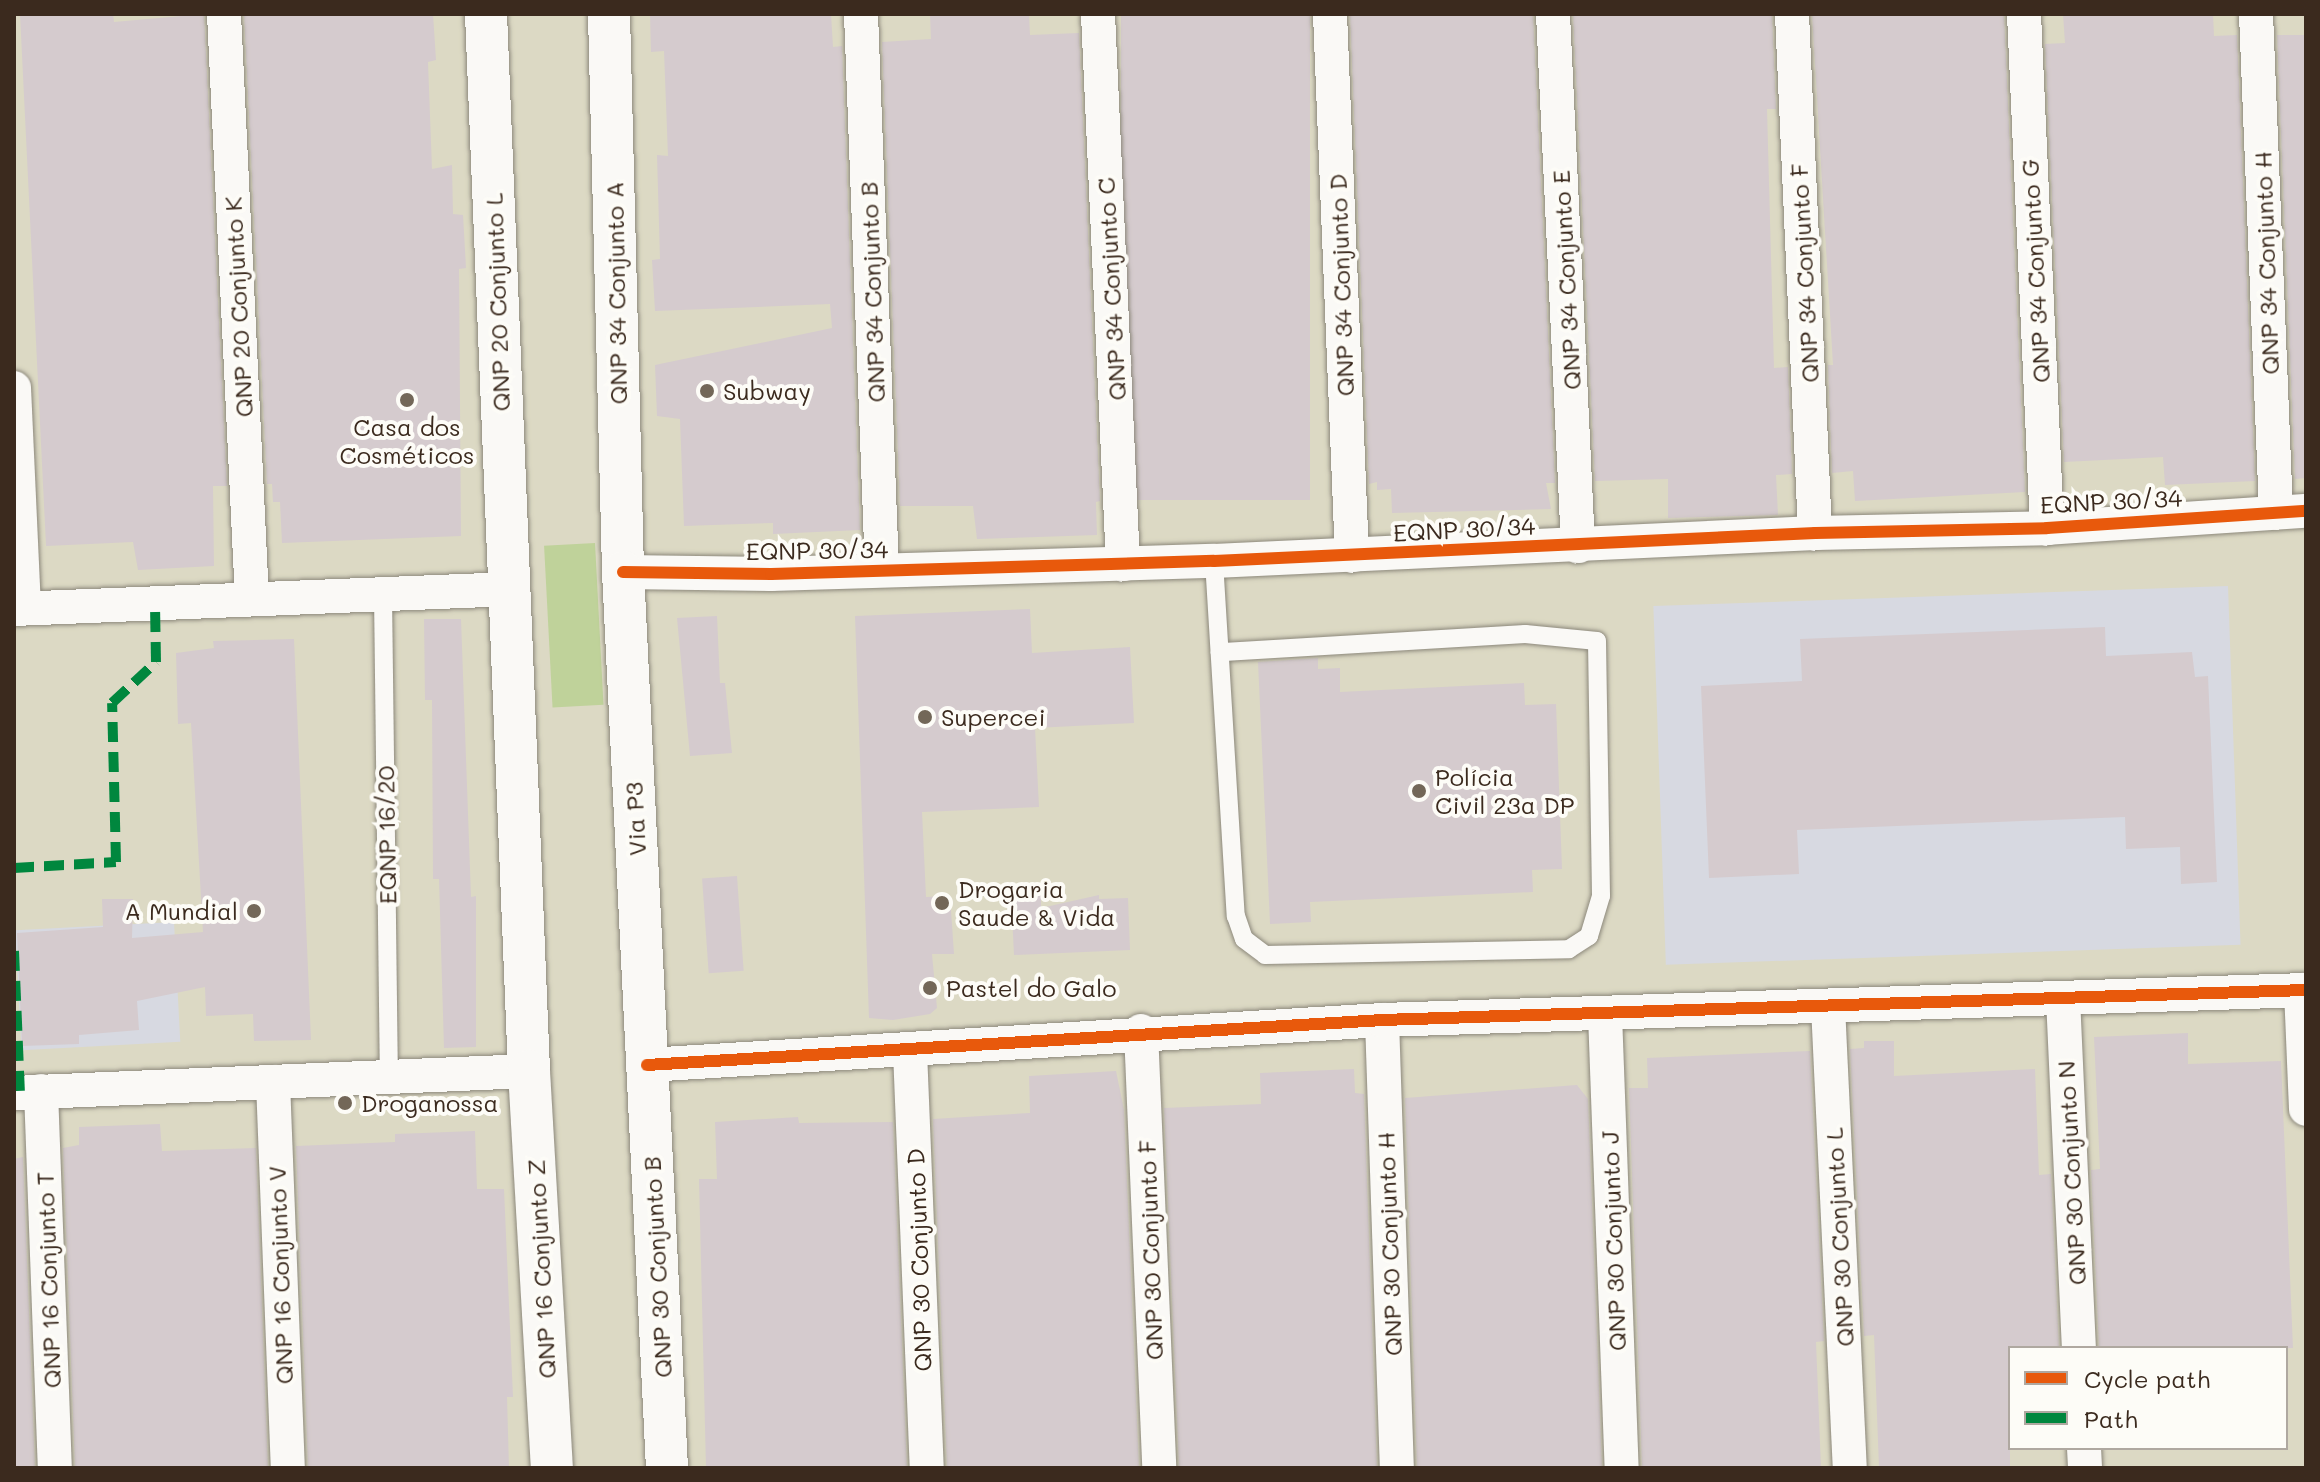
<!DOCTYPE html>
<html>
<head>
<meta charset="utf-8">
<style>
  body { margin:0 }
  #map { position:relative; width:2320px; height:1482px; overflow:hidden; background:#dcd9c4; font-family:Mali,sans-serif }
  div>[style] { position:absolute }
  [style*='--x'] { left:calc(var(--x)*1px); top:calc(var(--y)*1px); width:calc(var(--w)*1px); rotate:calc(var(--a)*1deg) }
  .built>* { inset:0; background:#d7d9e1; transform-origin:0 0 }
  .green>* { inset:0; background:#bfd29a; transform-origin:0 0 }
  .building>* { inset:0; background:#d5cbce; transform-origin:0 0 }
  .roads { filter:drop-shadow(0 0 2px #8c887b) drop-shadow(0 0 2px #8c887b) }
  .service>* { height:18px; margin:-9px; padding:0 9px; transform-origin:9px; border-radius:9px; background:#faf9f6 }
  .minor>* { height:34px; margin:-17px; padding:0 17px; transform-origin:17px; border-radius:17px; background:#faf9f6 }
  .tertiary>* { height:42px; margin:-21px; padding:0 21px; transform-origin:21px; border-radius:21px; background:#faf9f6 }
  .quiet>* { height:10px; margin-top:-5px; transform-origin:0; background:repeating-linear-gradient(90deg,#00873e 0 20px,transparent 0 30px) }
  .cycleway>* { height:12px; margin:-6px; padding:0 6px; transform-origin:6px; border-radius:6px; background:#e8590c }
  .dots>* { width:22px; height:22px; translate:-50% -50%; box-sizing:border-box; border:4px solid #fdfcf7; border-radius:50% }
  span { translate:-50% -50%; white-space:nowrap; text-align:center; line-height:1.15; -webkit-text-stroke:8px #fdfcf7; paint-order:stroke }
  .street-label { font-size:24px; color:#3b2a1e }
  .poi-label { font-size:24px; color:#3b2a1e }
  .left { translate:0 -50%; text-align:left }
  .right { translate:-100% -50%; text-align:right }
  .frame { position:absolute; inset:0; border:16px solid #3b2a1e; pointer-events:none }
  .legend { position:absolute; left:2008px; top:1346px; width:280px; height:104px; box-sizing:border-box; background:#fdfcf7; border:2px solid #afa8a0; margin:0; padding:10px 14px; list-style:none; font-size:24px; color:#3b2a1e }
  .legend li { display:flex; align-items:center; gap:16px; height:40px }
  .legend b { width:40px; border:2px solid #afa8a0 }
</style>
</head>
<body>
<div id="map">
  <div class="built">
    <i style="left:2228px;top:586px;width:359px;height:575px;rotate:88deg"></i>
    <i style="left:174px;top:922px;width:120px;height:159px;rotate:87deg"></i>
  </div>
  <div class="green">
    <i style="left:595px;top:543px;width:162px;height:51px;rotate:87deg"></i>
  </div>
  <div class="building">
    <i style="clip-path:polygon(20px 14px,113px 14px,114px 22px,204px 14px,227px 486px,213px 486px,214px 566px,138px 570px,133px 542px,46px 546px)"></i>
    <i style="clip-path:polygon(244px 14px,433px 14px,436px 60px,428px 62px,432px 169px,452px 165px,453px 214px,463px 215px,466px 268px,459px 269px,461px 536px,282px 543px,280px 502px,273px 502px,272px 484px,267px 484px)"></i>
    <i style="clip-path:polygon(650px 14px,831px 14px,833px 47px,842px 46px,860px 530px,773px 534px,773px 523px,684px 526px,680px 419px,657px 416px,655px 365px,832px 328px,830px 304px,655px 311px,652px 260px,660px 259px,657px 155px,668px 156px,664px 51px,651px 52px)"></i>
    <i style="clip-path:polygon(930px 14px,1029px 14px,1030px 35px,1079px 33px,1100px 501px,1096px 502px,1097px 535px,977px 539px,973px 506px,900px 506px,882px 42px,931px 39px)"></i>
    <i style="left:1121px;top:14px;width:189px;height:486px"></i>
    <i style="clip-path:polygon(1350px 14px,1533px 14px,1555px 483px,1546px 483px,1551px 509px,1392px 513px,1391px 489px,1377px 490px,1377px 482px,1369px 484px)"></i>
    <i style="clip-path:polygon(1573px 14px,1772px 14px,1776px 109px,1767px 109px,1774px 368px,1788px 367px,1792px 474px,1776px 475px,1778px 515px,1668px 518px,1668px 479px,1595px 481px)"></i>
    <i style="clip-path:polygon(1812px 14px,2004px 14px,2025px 492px,1855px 501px,1853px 471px,1832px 473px,1828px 365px,1833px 365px)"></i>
    <i style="clip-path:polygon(2063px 14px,2213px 14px,2214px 36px,2237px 35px,2255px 481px,2165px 485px,2163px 457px,2064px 462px,2045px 44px,2065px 43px)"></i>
    <i style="clip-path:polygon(2277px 35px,2306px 35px,2306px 478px,2295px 479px)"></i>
    <i style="clip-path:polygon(1030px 609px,1032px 653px,1130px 647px,1134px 723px,1035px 728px,1039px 807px,922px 812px,926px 897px,950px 896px,954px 954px,932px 954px,937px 1008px,930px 1014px,893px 1020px,869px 1018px,855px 616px)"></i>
    <i style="clip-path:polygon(717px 616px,720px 683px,725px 683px,732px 753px,690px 756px,677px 618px)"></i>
    <i style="clip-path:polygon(424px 619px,461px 619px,471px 897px,476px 896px,476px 1047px,444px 1048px,439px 879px,433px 879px,432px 700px,425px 700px)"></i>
    <i style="clip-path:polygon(2105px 627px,2106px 656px,2192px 652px,2195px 677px,2208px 676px,2217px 882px,2181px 884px,2180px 847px,2126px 849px,2125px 817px,1797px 830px,1799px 874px,1709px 878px,1701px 686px,1802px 681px,1800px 639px)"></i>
    <i style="clip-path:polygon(294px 639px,311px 1040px,254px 1041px,253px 1014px,206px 1016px,205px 987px,137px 1001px,139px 1030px,79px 1035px,79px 1044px,22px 1046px,17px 933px,103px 927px,102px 899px,133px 899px,132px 938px,203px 932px,191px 723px,178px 724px,176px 653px,214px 648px,213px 641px)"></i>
    <i style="clip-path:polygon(1318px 658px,1318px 669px,1340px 668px,1340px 692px,1524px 683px,1525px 705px,1556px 704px,1562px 869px,1532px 870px,1533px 892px,1310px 902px,1311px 922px,1270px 924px,1258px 662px)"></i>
    <i style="left:737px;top:876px;width:95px;height:35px;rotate:86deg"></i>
    <i style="clip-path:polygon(1041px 893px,1041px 908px,1099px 895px,1099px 899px,1128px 898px,1130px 950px,1014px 955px,1011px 894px)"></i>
    <i style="clip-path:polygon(2188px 1033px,2188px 1064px,2281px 1061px,2293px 1348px,2099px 1348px,2091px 1170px,2100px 1169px,2094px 1037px)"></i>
    <i style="clip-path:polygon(1864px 1041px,1894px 1041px,1894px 1076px,2035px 1069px,2039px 1175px,2051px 1174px,2059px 1348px,2010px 1348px,2010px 1468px,1879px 1468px,1874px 1335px,1864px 1336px,1850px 1049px,1864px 1048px)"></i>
    <i style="clip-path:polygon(1810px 1051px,1824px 1341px,1816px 1342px,1821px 1468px,1642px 1468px,1629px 1088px,1648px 1088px,1647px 1058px)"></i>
    <i style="clip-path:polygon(1354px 1069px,1355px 1093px,1364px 1094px,1377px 1468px,1179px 1468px,1164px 1108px,1261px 1104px,1260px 1073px)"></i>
    <i style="clip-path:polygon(1116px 1071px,1124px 1110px,1139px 1468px,947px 1468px,933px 1119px,1030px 1113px,1029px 1076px)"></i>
    <i style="clip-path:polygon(1577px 1085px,1588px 1099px,1602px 1468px,1417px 1468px,1405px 1098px)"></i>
    <i style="clip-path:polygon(798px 1117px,799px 1123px,893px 1122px,907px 1468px,706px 1468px,699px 1179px,717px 1179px,715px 1122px)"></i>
    <i style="clip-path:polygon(160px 1124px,162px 1151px,256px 1148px,268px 1468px,75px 1468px,63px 1148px,79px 1145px,79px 1127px)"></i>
    <i style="clip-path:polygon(475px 1131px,477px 1189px,504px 1189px,513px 1397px,507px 1397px,509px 1468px,308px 1468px,296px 1146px,395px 1142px,395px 1134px)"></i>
    <i style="clip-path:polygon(23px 1157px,35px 1468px,14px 1468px,14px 1159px)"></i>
  </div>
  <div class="roads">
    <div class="service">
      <i style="--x:1214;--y:561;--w:356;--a:86.5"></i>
      <i style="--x:1236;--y:916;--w:24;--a:71"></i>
      <i style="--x:1244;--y:939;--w:26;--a:37"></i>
      <i style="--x:1265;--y:955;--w:304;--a:-1.1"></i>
      <i style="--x:1569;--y:949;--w:24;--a:-33"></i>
      <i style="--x:1589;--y:936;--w:42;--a:-73.3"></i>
      <i style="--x:1601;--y:896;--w:255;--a:-90.9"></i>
      <i style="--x:1597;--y:641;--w:72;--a:-174.4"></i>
      <i style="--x:1525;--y:634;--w:306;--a:176.6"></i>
      <i style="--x:383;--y:594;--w:482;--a:89.3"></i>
    </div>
    <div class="minor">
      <i style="--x:224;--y:14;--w:586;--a:87.26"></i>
      <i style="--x:861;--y:14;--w:556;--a:87.84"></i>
      <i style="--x:1098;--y:14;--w:551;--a:87.4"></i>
      <i style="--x:1330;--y:14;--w:542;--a:87.68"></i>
      <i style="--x:1553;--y:14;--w:533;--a:87.31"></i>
      <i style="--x:1792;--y:14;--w:520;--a:87.46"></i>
      <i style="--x:2024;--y:14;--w:515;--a:87.44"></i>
      <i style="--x:2256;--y:14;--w:499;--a:87.7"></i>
      <i style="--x:14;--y:388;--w:220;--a:87.4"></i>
      <i style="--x:623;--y:572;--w:148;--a:0.8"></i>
      <i style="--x:771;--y:574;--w:443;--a:-1.7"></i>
      <i style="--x:1214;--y:561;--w:602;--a:-2.67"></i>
      <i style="--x:1815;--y:533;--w:232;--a:-1.2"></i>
      <i style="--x:2047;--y:528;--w:260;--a:-3.8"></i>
      <i style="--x:14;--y:609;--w:495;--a:-2.3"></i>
      <i style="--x:2301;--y:990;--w:119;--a:87.6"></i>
      <i style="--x:2063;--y:998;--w:350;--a:87.4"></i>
      <i style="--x:1828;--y:1006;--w:463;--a:87.3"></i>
      <i style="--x:1605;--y:1014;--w:454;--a:87.9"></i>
      <i style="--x:1382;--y:1020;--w:448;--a:88.1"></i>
      <i style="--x:1141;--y:1031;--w:437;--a:87.6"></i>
      <i style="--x:910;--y:1051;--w:417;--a:87.7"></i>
      <i style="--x:647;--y:1065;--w:736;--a:-3.5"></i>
      <i style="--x:1382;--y:1020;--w:924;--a:-1.86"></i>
      <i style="--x:273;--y:1082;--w:386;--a:87.8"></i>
      <i style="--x:41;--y:1091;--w:377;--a:87.9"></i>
      <i style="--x:14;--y:1093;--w:515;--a:-2.45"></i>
      <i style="--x:2084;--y:1448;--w:20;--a:87"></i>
    </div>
    <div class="tertiary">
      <i style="--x:486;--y:14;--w:1058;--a:87.67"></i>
      <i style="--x:529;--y:1071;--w:398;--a:86.7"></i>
      <i style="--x:609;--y:14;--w:558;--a:88.56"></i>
      <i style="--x:623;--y:572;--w:897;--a:87.19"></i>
    </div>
  </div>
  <div class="quiet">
    <i style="--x:14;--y:868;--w:102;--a:-3.4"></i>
    <i style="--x:116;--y:862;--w:159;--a:-91.4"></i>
    <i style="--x:112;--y:703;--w:60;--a:-43"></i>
    <i style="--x:156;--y:662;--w:59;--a:-91"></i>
    <i style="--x:14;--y:951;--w:142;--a:87.6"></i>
  </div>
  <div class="cycleway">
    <i style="--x:623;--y:572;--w:148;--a:0.8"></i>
    <i style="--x:771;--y:574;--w:443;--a:-1.7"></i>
    <i style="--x:1214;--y:561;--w:602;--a:-2.67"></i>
    <i style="--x:1815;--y:533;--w:232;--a:-1.2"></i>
    <i style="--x:2047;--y:528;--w:260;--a:-3.8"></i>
    <i style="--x:647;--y:1065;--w:736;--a:-3.5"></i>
    <i style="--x:1382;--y:1020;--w:924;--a:-1.86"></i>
  </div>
  <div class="dots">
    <i style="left:707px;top:391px;background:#736758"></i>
    <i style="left:407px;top:400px;background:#736758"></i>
    <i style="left:925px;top:717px;background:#736758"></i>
    <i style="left:1419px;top:791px;background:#736758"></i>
    <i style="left:942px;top:903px;background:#736758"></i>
    <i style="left:254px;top:911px;background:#736758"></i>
    <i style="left:930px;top:988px;background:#736758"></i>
    <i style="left:345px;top:1103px;background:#736758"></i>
  </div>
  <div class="street-label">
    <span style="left:2266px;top:263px;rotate:-92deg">QNP 34 Conjunto H</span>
    <span style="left:2035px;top:271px;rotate:-93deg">QNP 34 Conjunto G</span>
    <span style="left:1804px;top:273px;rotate:-93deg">QNP 34 Conjunto F</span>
    <span style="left:1566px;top:280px;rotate:-93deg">QNP 34 Conjunto E</span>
    <span style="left:1341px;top:285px;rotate:-92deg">QNP 34 Conjunto D</span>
    <span style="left:1111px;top:289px;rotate:-93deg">QNP 34 Conjunto C</span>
    <span style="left:872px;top:292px;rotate:-92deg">QNP 34 Conjunto B</span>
    <span style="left:616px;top:293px;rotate:-91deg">QNP 34 Conjunto A</span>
    <span style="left:497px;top:302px;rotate:-92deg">QNP 20 Conjunto L</span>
    <span style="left:238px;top:307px;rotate:-93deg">QNP 20 Conjunto K</span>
    <span style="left:2111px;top:501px;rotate:-3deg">EQNP 30/34</span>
    <span style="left:1464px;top:529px;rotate:-3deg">EQNP 30/34</span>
    <span style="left:817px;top:550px;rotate:-1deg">EQNP 30/34</span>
    <span style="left:635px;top:819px;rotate:-93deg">Via P3</span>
    <span style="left:386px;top:835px;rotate:-91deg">EQNP 16/20</span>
    <span style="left:2071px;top:1173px;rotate:-93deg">QNP 30 Conjunto N</span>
    <span style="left:1839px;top:1237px;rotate:-93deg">QNP 30 Conjunto L</span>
    <span style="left:1613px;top:1241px;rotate:-92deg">QNP 30 Conjunto J</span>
    <span style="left:1389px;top:1244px;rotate:-92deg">QNP 30 Conjunto H</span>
    <span style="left:1150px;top:1250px;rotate:-92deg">QNP 30 Conjunto F</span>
    <span style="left:919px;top:1260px;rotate:-92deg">QNP 30 Conjunto D</span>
    <span style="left:657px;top:1267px;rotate:-93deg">QNP 30 Conjunto B</span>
    <span style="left:541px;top:1269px;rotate:-93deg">QNP 16 Conjunto Z</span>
    <span style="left:280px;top:1275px;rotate:-92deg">QNP 16 Conjunto V</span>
    <span style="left:48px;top:1280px;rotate:-92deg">QNP 16 Conjunto T</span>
  </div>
  <div class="poi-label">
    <span class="left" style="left:723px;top:391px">Subway</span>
    <span style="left:407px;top:441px">Casa dos<br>Cosméticos</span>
    <span class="left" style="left:941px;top:717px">Supercei</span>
    <span class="left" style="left:1435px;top:791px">Polícia<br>Civil 23a DP</span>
    <span class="left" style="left:958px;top:903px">Drogaria<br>Saude &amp; Vida</span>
    <span class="right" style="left:238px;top:911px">A Mundial</span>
    <span class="left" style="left:946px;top:988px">Pastel do Galo</span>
    <span class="left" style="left:361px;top:1103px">Droganossa</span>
  </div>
  <div class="frame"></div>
  <ul class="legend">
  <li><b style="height:10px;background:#e8590c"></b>Cycle path</li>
  <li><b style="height:10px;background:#00873e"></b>Path</li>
  </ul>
</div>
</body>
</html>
